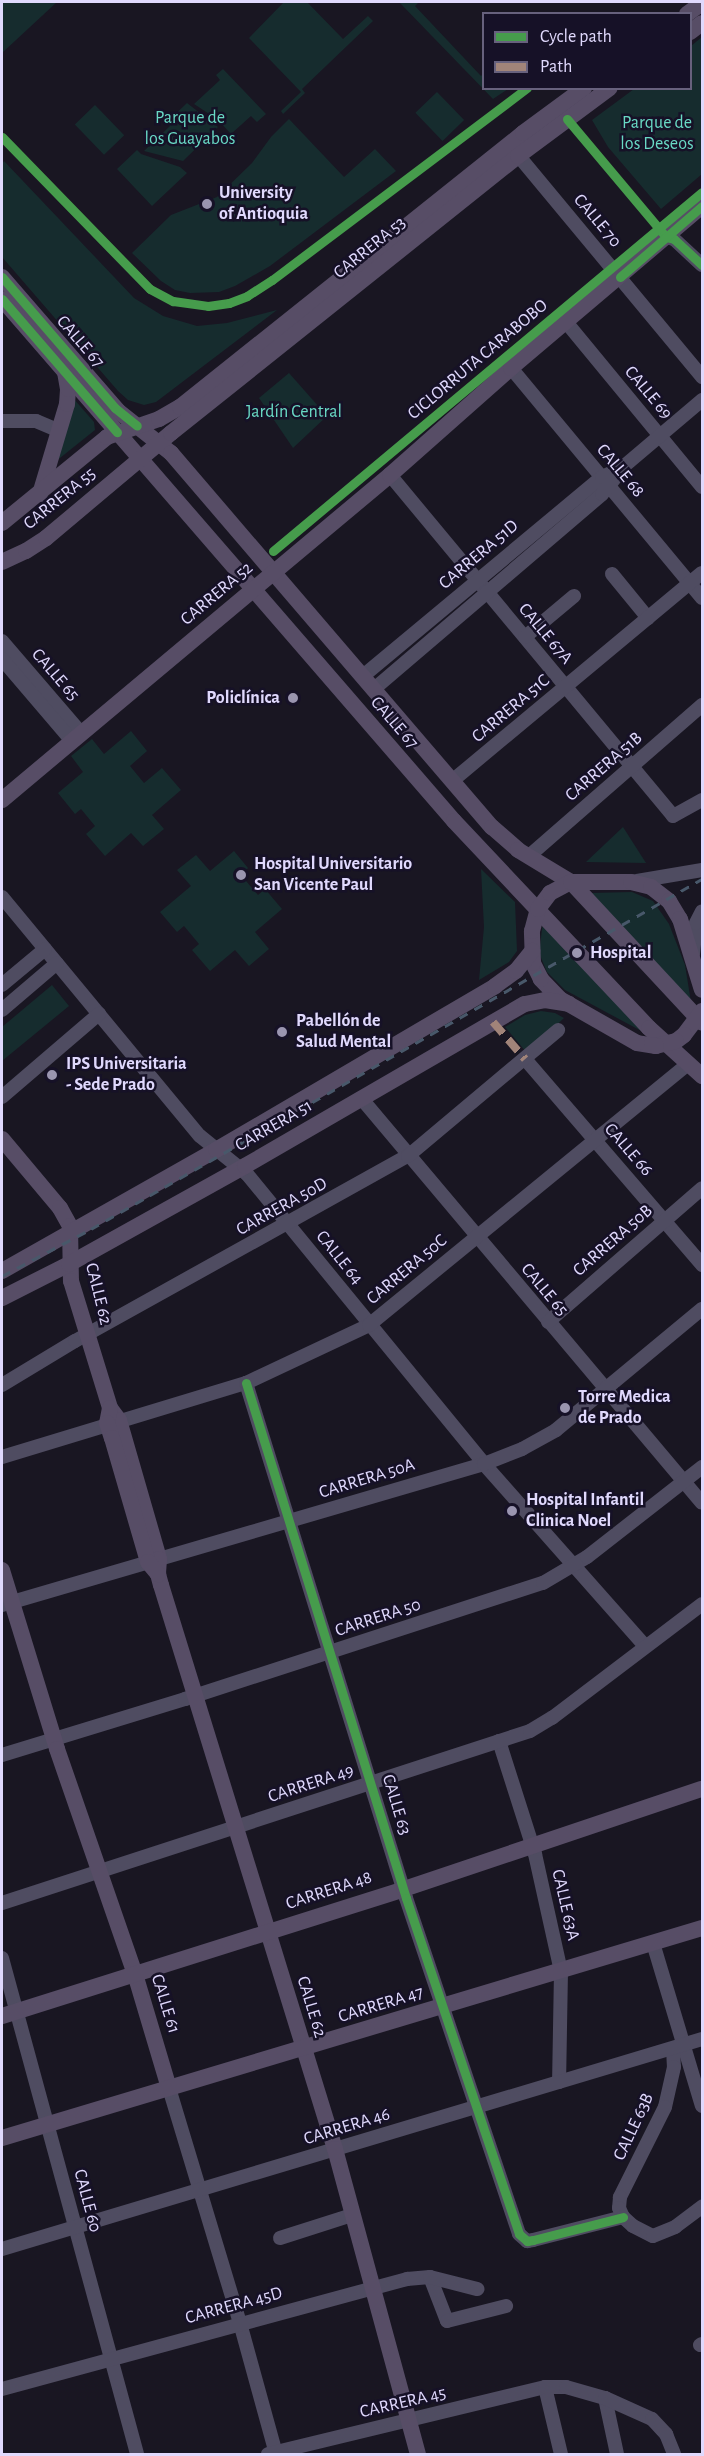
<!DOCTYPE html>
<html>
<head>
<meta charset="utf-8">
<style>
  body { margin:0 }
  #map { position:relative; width:704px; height:2456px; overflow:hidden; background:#191622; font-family:"Alegreya Sans",sans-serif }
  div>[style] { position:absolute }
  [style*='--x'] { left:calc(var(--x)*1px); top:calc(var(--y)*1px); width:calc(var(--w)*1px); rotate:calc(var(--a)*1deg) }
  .green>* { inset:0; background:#162c2e; transform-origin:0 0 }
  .minor>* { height:14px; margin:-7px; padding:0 7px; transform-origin:7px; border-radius:7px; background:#4f4c61 }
  .major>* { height:16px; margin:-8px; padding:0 8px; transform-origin:8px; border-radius:8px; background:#574d66 }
  .rail>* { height:3px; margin-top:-1.5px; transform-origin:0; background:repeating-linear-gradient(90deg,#48586a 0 9px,transparent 0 17px) }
  .quiet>* { height:8px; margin-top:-4px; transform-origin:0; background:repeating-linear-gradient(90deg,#a18479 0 15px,transparent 0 23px) }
  .cycleway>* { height:9px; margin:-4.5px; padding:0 4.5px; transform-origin:4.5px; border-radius:4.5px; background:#469c4c }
  .dots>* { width:16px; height:16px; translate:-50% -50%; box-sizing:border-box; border:3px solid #161127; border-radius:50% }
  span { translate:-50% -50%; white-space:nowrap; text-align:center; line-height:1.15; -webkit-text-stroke:5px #161127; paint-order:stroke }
  .park-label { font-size:18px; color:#69d9c5 }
  .poi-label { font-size:18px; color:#e0d9fd; font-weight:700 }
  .left { translate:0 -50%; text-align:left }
  .right { translate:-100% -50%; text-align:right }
  .street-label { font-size:18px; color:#e0d9fd }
  .frame { position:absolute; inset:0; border:3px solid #e0d9fd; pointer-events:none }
  .legend { position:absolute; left:482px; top:12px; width:210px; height:78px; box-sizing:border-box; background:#161127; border:2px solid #67617d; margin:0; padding:8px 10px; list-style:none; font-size:18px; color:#e0d9fd }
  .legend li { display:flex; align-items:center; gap:12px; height:30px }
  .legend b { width:30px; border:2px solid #67617d }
</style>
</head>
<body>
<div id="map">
  <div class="green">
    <i style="clip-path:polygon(2px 2px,57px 2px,2px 53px)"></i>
    <i style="clip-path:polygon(284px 2px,307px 2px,343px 39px,368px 16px,373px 21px,302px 89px,305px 93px,283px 114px,281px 111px,301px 92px,249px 38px)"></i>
    <i style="clip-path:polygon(399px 2px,419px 2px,415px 6px,481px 76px,483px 74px,484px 88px,508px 89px,493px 99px)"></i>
    <i style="clip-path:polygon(702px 37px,702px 174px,661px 209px,608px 147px,592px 120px,634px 89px,690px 88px,691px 46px)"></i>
    <i style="clip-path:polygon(223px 69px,266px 114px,257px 122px,251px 116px,231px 134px,217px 119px,194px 104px,220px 80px,216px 75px)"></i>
    <i style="left:437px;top:92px;width:39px;height:30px;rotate:46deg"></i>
    <i style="clip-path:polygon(187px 103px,218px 127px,183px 161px,144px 151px,170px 126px,167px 122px)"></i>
    <i style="left:95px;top:105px;width:42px;height:28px;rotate:46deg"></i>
    <i style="clip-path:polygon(289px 119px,344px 177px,375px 149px,396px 171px,270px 266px,235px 286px,219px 292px,190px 293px,175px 290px,161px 281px,132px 253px,171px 215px,217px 197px,252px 163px,271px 137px)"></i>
    <i style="clip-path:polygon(137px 150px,141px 154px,180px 167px,187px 173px,152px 206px,117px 169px)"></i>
    <i style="clip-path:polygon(4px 161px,134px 298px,163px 316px,197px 326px,227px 323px,277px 310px,156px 402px,144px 405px,128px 400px,118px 391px,2px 257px,2px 164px)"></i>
    <i style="clip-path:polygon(289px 373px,327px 416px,293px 448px,259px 398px)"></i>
    <i style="clip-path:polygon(73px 398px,94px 422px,95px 430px,55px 462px)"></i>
    <i style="clip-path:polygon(131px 731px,147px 751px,130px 766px,144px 783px,162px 768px,181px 790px,152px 815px,164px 829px,143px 846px,131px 833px,105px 856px,86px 834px,95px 826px,81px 809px,75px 814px,58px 793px,83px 772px,71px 756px,92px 739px,104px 754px)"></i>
    <i style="clip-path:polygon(623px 827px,646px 863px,586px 862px)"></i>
    <i style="clip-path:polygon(234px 851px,248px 868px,241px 875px,258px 895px,265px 889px,282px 909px,255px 932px,269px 949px,249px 966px,235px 950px,210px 971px,192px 950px,199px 944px,184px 926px,177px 932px,160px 912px,191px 886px,177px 870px,196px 855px,210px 871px)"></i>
    <i style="clip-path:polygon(481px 869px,515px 902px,517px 951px,509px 962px,479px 980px,484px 927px)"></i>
    <i style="clip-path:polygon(632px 892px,653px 901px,669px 924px,685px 965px,691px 1002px,590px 893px)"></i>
    <i style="clip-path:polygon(543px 922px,645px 1033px,565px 990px,547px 972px,539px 953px)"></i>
    <i style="clip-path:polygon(52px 985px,69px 1006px,2px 1061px,2px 1027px)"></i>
    <i style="clip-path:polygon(541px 1011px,555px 1013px,564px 1018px,527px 1053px,505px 1027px,525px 1015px)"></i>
  </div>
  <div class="minor">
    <i style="--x:512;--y:148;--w:298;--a:50.3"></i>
    <i style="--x:666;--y:237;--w:8;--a:14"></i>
    <i style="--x:674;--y:239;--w:38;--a:43"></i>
    <i style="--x:566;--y:322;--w:214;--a:50.5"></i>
    <i style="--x:511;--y:368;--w:299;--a:50.3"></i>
    <i style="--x:2;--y:421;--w:34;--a:0"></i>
    <i style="--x:36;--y:421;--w:25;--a:23"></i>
    <i style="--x:390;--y:475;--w:443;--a:50.3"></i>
    <i style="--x:673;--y:816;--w:33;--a:-29"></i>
    <i style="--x:612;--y:574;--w:57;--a:50.7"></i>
    <i style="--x:525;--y:637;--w:64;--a:-39.9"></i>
    <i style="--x:2;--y:641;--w:121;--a:49.3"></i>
    <i style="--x:2;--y:659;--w:108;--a:49.5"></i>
    <i style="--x:363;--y:676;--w:311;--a:-39.8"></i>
    <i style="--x:602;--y:477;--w:23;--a:-25"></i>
    <i style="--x:623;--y:467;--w:104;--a:-40.3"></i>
    <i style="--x:374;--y:689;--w:300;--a:-40.5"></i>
    <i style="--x:602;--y:494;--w:32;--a:-51"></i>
    <i style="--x:452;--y:781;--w:325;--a:-39.8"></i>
    <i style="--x:529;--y:856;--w:230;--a:-41.1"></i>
    <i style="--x:637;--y:881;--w:66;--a:-9.6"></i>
    <i style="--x:2;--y:897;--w:310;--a:50.4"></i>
    <i style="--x:200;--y:1136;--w:60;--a:39"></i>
    <i style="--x:247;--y:1174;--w:375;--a:50.7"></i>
    <i style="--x:484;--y:1464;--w:243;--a:48.5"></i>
    <i style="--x:693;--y:954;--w:31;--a:-84"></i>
    <i style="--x:696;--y:923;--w:13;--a:-63"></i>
    <i style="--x:2;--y:985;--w:56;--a:-39.9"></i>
    <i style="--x:2;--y:1010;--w:72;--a:-40.5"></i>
    <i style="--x:525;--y:1059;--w:272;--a:49.3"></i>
    <i style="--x:2;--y:1097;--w:128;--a:-40.6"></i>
    <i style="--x:361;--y:1098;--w:529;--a:49.9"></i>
    <i style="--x:548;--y:1322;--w:204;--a:-41"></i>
    <i style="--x:246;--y:1383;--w:539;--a:72.74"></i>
    <i style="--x:406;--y:1898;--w:354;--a:71.4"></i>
    <i style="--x:519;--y:2234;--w:11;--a:41"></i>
    <i style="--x:527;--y:2241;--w:6;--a:-9"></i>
    <i style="--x:533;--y:2240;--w:93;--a:-14.3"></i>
    <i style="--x:2;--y:1385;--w:85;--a:-31.1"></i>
    <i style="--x:75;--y:1341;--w:381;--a:-29.1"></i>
    <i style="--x:408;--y:1156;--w:196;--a:-40"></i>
    <i style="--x:2;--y:1457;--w:255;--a:-16.9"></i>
    <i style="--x:246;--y:1383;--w:136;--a:-25.2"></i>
    <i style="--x:369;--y:1325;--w:412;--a:-39.3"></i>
    <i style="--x:2;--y:1605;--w:502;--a:-16.31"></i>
    <i style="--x:484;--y:1464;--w:41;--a:-21.5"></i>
    <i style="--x:522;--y:1449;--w:39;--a:-29"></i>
    <i style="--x:556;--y:1430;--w:190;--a:-39.7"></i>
    <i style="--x:499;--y:1741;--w:119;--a:72.3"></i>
    <i style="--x:535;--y:1854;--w:120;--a:77.5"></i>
    <i style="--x:561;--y:1971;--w:111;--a:91"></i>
    <i style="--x:2;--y:1755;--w:191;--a:-17"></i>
    <i style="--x:185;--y:1699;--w:376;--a:-18"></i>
    <i style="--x:543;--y:1583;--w:51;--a:-30.6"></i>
    <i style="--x:587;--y:1557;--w:146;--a:-38"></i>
    <i style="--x:2;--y:1903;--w:555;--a:-18.04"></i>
    <i style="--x:530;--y:1731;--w:26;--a:-31"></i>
    <i style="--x:552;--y:1718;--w:188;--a:-37.2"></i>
    <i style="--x:653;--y:1943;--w:170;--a:73.3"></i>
    <i style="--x:2;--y:1958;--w:514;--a:74.77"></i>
    <i style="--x:673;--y:2049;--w:18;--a:87"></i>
    <i style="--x:674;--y:2067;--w:41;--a:102.7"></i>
    <i style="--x:665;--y:2107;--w:101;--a:116.6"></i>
    <i style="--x:620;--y:2197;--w:11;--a:95"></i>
    <i style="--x:619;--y:2208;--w:10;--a:66"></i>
    <i style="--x:623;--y:2217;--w:13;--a:42"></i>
    <i style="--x:633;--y:2226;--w:22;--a:27"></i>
    <i style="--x:653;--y:2236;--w:24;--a:-22"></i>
    <i style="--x:675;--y:2227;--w:34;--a:-37"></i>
    <i style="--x:169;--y:2088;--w:245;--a:73.2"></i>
    <i style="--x:240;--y:2323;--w:136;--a:74.6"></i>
    <i style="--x:280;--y:2238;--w:76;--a:-17.7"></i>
    <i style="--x:2;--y:2249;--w:731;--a:-16.7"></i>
    <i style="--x:430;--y:2277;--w:47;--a:68.9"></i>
    <i style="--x:447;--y:2321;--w:61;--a:-14.3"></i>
    <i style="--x:700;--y:2345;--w:2;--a:-27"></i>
    <i style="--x:545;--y:2387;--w:69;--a:76.6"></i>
    <i style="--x:2;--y:2389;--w:420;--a:-15.2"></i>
    <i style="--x:407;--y:2279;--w:23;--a:-5"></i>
    <i style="--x:430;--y:2277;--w:49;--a:14.3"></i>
    <i style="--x:605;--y:2398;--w:57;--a:77.9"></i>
    <i style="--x:268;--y:2454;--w:285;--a:-13.6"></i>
    <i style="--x:545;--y:2387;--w:21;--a:0"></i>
    <i style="--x:566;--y:2387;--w:41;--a:15.8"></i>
    <i style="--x:605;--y:2398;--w:51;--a:24.1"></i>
    <i style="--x:652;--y:2419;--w:21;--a:47"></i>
    <i style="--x:666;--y:2434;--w:22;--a:68"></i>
  </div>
  <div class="major">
    <i style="--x:687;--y:14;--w:19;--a:-36"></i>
    <i style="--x:690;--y:32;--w:15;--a:-37"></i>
    <i style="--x:2;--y:277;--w:177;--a:49.1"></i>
    <i style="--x:118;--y:411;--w:68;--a:38.4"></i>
    <i style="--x:171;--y:453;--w:493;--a:49.4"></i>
    <i style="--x:492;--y:827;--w:35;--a:41"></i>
    <i style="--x:518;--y:850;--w:62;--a:31.1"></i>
    <i style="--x:571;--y:882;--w:192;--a:47.1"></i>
    <i style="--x:2;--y:299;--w:690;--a:49.11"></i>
    <i style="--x:454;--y:821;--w:284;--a:46.7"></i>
    <i style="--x:649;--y:1028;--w:72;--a:42.2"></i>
    <i style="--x:40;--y:494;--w:94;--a:-73.3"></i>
    <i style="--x:67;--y:404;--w:15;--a:-86"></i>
    <i style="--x:68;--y:389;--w:17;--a:-100"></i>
    <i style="--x:2;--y:523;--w:136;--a:-39.3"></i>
    <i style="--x:107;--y:437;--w:55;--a:-19.1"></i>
    <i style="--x:159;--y:419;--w:24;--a:-30"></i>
    <i style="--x:180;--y:407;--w:439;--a:-38.6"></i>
    <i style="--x:523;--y:133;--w:76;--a:-36.4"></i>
    <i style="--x:2;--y:562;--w:26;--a:-25"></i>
    <i style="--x:26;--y:551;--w:24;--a:-33"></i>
    <i style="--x:46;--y:538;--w:163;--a:-40"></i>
    <i style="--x:171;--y:433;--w:444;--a:-38.6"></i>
    <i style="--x:518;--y:156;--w:114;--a:-36.5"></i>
    <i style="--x:2;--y:800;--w:506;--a:-39.95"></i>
    <i style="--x:390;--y:475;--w:162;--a:-41.5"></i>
    <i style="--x:511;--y:368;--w:250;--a:-40.3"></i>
    <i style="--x:702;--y:1011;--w:30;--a:127"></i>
    <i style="--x:684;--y:1035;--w:10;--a:143"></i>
    <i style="--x:676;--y:1041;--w:21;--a:166"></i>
    <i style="--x:656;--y:1046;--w:19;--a:-171"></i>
    <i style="--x:637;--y:1043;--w:89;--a:-150.3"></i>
    <i style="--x:560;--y:999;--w:28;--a:-134"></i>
    <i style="--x:541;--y:979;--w:18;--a:-117"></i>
    <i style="--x:533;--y:963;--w:32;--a:-92"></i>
    <i style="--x:532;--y:931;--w:23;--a:-75"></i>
    <i style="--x:538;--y:909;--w:20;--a:-53"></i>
    <i style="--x:550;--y:893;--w:24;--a:-28"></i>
    <i style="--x:571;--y:882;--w:60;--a:0"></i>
    <i style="--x:631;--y:882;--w:21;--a:14"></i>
    <i style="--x:651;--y:887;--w:23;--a:38"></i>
    <i style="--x:669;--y:901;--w:21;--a:59"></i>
    <i style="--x:680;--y:919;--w:74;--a:72.8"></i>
    <i style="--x:2;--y:1139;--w:90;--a:50"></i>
    <i style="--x:60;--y:1208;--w:21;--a:61"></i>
    <i style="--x:70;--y:1226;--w:55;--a:89"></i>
    <i style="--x:71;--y:1281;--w:133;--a:72.9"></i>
    <i style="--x:110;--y:1408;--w:15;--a:53"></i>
    <i style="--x:119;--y:1420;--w:145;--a:73.9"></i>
    <i style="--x:159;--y:1559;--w:15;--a:94"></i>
    <i style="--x:158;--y:1574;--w:11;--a:75"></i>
    <i style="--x:161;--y:1585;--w:590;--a:72.85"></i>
    <i style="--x:335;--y:2149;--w:316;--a:74.8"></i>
    <i style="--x:2;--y:1271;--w:246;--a:-29.5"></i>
    <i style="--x:216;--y:1150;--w:324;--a:-30.4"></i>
    <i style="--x:495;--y:986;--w:26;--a:-36"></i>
    <i style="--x:516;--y:971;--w:26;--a:-51"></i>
    <i style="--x:2;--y:1298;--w:75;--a:-26.9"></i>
    <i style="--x:69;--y:1264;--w:201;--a:-29.1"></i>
    <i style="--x:245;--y:1166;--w:323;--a:-30.1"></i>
    <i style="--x:525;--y:1004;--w:20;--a:-11"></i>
    <i style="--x:545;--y:1000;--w:24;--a:9"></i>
    <i style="--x:110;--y:1408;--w:15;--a:101"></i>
    <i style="--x:107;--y:1423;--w:16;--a:72"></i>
    <i style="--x:112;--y:1438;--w:129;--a:73.8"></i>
    <i style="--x:148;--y:1562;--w:16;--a:50"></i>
    <i style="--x:2;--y:1570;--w:187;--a:72.9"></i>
    <i style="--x:57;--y:1749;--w:238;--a:70.9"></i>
    <i style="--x:135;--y:1974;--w:119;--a:73.4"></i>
    <i style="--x:2;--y:2016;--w:422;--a:-17.5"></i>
    <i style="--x:404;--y:1889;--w:314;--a:-18.6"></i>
    <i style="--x:2;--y:2138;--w:731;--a:-16.7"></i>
  </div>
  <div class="rail">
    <i style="--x:2;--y:1276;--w:101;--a:-27.8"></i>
    <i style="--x:91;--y:1229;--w:704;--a:-29.81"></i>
  </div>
  <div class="quiet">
    <i style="--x:493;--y:1022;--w:49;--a:49.1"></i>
  </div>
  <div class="cycleway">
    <i style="--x:567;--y:119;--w:154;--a:50"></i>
    <i style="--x:666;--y:237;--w:8;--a:14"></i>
    <i style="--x:674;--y:239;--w:38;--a:43"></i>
    <i style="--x:2;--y:137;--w:212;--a:45.8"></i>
    <i style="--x:150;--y:289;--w:26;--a:28"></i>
    <i style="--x:173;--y:301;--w:35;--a:8"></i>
    <i style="--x:208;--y:306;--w:21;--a:-8"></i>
    <i style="--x:229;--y:303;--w:19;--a:-21"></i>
    <i style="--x:247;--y:296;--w:30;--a:-33"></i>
    <i style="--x:272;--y:280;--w:319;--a:-37"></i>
    <i style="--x:2;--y:277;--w:173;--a:49.2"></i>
    <i style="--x:115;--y:408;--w:28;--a:39"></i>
    <i style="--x:620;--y:277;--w:108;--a:-40.9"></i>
    <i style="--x:2;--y:299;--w:176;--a:49.2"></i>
    <i style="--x:273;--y:551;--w:559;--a:-39.92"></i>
    <i style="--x:246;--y:1383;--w:539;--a:72.74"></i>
    <i style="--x:406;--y:1898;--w:354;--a:71.4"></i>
    <i style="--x:519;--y:2234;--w:11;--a:41"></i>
    <i style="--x:527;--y:2241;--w:6;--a:-9"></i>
    <i style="--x:533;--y:2240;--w:93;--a:-14.3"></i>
  </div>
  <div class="dots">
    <i style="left:207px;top:204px;background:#9a95b0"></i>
    <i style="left:293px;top:698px;background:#9a95b0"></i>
    <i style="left:241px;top:875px;background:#9a95b0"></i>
    <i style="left:577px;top:953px;background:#9a95b0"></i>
    <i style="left:282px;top:1032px;background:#9a95b0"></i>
    <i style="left:52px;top:1075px;background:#9a95b0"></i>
    <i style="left:565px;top:1408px;background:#9a95b0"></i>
    <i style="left:512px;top:1511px;background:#9a95b0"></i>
  </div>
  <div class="park-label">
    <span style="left:190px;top:129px">Parque de<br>los Guayabos</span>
    <span style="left:657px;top:134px">Parque de<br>los Deseos</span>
    <span style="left:294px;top:412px">Jardín Central</span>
  </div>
  <div class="poi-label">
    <span class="left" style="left:219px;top:204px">University<br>of Antioquia</span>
    <span class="right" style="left:280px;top:698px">Policlínica</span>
    <span class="left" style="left:254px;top:875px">Hospital Universitario<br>San Vicente Paul</span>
    <span class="left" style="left:590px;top:953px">Hospital</span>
    <span class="left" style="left:296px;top:1032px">Pabellón de<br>Salud Mental</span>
    <span class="left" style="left:66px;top:1075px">IPS Universitaria<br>- Sede Prado</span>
    <span class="left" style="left:578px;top:1408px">Torre Medica<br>de Prado</span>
    <span class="left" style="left:526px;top:1511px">Hospital Infantil<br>Clinica Noel</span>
  </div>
  <div class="street-label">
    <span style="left:597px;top:221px;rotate:50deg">CALLE 70</span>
    <span style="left:370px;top:248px;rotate:-39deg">CARRERA 53</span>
    <span style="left:80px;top:342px;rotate:49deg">CALLE 67</span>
    <span style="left:478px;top:360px;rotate:-40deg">CICLORRUTA CARABOBO</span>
    <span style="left:648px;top:393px;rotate:50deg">CALLE 69</span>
    <span style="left:620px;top:471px;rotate:50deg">CALLE 68</span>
    <span style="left:60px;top:499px;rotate:-39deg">CARRERA 55</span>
    <span style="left:479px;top:555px;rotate:-40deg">CARRERA 51D</span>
    <span style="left:217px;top:594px;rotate:-40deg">CARRERA 52</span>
    <span style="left:545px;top:634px;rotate:50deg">CALLE 67A</span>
    <span style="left:55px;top:675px;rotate:49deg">CALLE 65</span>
    <span style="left:511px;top:709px;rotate:-40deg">CARRERA 51C</span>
    <span style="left:394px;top:723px;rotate:49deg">CALLE 67</span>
    <span style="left:604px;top:767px;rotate:-41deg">CARRERA 51B</span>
    <span style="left:274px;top:1126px;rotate:-30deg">CARRERA 51</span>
    <span style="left:628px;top:1150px;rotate:49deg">CALLE 66</span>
    <span style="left:282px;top:1207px;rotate:-29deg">CARRERA 50D</span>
    <span style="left:613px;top:1241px;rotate:-41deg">CARRERA 50B</span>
    <span style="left:339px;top:1258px;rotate:51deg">CALLE 64</span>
    <span style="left:407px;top:1270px;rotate:-40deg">CARRERA 50C</span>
    <span style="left:544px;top:1290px;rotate:50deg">CALLE 65</span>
    <span style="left:98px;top:1294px;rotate:76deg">CALLE 62</span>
    <span style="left:367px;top:1479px;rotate:-17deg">CARRERA 50A</span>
    <span style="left:378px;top:1618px;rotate:-18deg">CARRERA 50</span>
    <span style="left:311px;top:1784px;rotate:-18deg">CARRERA 49</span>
    <span style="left:396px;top:1805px;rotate:73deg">CALLE 63</span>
    <span style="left:329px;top:1891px;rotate:-18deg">CARRERA 48</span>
    <span style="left:565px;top:1905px;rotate:77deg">CALLE 63A</span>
    <span style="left:165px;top:2004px;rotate:73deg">CALLE 61</span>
    <span style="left:381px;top:2005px;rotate:-17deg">CARRERA 47</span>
    <span style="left:311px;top:2007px;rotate:73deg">CALLE 62</span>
    <span style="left:347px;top:2127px;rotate:-17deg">CARRERA 46</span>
    <span style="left:634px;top:2127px;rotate:-65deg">CALLE 63B</span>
    <span style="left:87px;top:2201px;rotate:75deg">CALLE 60</span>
    <span style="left:234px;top:2306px;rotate:-15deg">CARRERA 45D</span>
    <span style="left:403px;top:2403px;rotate:-13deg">CARRERA 45</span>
  </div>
  <div class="frame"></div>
  <ul class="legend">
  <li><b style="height:8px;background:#469c4c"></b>Cycle path</li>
  <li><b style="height:8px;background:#a18479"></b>Path</li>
  </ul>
</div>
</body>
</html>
